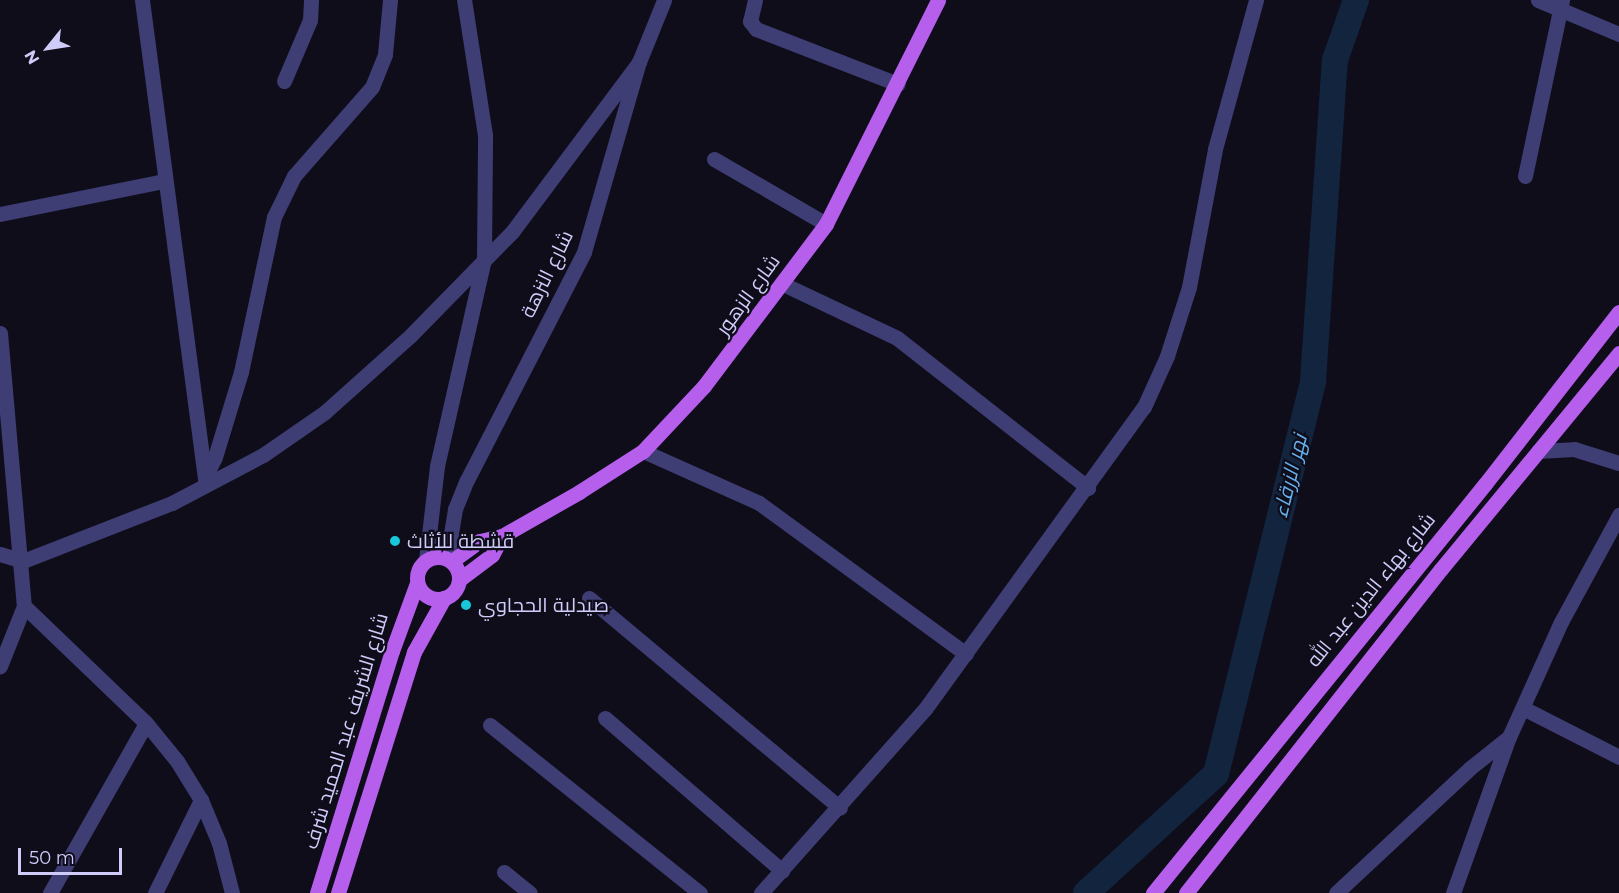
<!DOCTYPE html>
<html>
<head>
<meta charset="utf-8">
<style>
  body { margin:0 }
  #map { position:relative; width:1619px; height:893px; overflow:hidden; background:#0f0d1a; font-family:Montserrat,Cairo,sans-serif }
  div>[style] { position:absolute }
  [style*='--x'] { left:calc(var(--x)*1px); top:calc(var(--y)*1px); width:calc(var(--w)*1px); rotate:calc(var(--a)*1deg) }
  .river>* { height:26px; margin:-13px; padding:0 13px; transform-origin:13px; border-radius:13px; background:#12243e }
  .minor>* { height:15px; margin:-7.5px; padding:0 7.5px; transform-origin:7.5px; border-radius:7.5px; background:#3e3d74 }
  .major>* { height:15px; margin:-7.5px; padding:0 7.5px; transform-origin:7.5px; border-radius:7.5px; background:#b65fed }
  .major>.ring { margin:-7.5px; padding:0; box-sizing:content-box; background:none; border:15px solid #b65fed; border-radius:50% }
  .dots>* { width:16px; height:16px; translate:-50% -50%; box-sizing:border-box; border:3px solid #0f0d1a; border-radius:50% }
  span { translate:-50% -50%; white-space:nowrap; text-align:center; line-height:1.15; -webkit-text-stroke:4.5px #0f0d1a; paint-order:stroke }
  .street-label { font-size:20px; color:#d0ccf9 }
  .poi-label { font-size:20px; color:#d0ccf9 }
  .left { translate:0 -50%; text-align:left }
  .water-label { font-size:21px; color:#65b0ee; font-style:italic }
  .north { position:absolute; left:18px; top:18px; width:60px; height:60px; -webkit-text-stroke:4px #0f0d1a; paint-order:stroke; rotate:240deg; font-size:16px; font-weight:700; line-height:24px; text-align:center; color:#d0ccf9 }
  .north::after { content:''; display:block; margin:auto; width:21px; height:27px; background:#d0ccf9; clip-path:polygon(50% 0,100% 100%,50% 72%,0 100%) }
  .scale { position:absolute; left:18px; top:848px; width:104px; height:27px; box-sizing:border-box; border:3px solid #d0ccf9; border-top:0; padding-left:8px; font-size:18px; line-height:21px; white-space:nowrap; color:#d0ccf9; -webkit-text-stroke:4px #0f0d1a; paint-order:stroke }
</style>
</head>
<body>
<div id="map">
  <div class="river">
    <i style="--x:1086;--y:893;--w:176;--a:-42.5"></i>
    <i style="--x:1216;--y:774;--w:405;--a:-76.1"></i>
    <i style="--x:1313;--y:381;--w:322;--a:-86.1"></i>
    <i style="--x:1335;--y:60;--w:64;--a:-70.7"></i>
  </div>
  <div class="minor">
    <i style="--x:142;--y:0;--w:483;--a:82.5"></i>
    <i style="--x:755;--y:0;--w:22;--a:103"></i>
    <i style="--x:750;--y:21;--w:10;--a:53"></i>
    <i style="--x:756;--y:29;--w:152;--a:21.2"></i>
    <i style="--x:1538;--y:0;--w:88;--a:22.8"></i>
    <i style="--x:284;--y:81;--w:66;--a:-66.9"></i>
    <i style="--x:310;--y:20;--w:20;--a:-87"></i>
    <i style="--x:714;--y:159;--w:129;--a:30.1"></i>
    <i style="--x:1525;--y:176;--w:180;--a:-78.1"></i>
    <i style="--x:0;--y:214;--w:167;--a:-11.4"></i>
    <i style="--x:783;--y:284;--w:126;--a:25.3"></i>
    <i style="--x:897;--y:338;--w:243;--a:38.1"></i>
    <i style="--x:0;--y:333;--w:274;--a:85"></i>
    <i style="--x:24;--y:606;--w:65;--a:111.8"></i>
    <i style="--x:643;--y:451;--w:127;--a:24.1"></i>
    <i style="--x:759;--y:503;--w:256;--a:36.1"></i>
    <i style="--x:1538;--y:451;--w:36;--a:-3"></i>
    <i style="--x:1574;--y:449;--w:47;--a:17.3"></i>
    <i style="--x:205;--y:477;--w:22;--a:-63"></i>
    <i style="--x:215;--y:457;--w:89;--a:-73"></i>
    <i style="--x:241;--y:372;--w:158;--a:-78"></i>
    <i style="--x:274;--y:217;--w:46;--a:-64"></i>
    <i style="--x:294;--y:176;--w:118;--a:-48.8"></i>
    <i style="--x:372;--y:87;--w:35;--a:-68"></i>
    <i style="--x:385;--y:54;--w:54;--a:-84.7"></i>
    <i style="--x:0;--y:554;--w:24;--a:17"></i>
    <i style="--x:23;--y:561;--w:160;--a:-21.3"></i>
    <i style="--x:172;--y:503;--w:103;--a:-27.8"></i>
    <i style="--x:263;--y:455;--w:75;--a:-34.7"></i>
    <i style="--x:325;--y:412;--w:114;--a:-41.8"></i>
    <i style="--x:410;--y:336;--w:146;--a:-45.6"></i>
    <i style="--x:512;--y:232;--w:212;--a:-53.2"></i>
    <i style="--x:447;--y:558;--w:50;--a:-80.7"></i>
    <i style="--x:455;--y:509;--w:31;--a:-68"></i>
    <i style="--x:467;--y:480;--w:256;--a:-62.8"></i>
    <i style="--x:584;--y:252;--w:198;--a:-73.9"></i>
    <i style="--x:639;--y:62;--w:67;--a:-68"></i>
    <i style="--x:426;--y:560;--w:95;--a:-83.3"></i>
    <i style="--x:437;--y:466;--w:212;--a:-77.2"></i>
    <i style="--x:484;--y:259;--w:124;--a:-89.5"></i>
    <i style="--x:485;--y:135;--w:137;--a:-98.8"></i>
    <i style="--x:589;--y:598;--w:327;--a:39.9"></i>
    <i style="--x:24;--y:606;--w:169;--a:43.8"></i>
    <i style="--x:146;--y:723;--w:49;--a:50.8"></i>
    <i style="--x:177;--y:761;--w:46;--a:58.4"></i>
    <i style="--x:201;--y:800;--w:47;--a:67.3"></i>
    <i style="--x:219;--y:843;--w:52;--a:75.4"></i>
    <i style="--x:1523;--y:708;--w:108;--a:27"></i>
    <i style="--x:605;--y:718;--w:234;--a:40.8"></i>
    <i style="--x:490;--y:725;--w:269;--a:38.7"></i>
    <i style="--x:504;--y:872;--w:33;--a:39"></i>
    <i style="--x:50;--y:893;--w:195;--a:-60.5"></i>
    <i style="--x:155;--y:893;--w:104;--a:-63.7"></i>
    <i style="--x:761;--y:893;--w:246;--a:-48.3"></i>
    <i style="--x:925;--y:709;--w:373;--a:-54.1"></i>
    <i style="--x:1144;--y:407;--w:56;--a:-65.7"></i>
    <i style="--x:1167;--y:356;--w:72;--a:-72.3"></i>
    <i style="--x:1189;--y:287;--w:140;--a:-79.3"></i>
    <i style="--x:1215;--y:149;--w:155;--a:-74.6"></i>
    <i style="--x:1336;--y:893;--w:183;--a:-43"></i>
    <i style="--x:1470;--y:768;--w:50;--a:-38.5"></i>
    <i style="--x:1453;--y:893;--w:166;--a:-70.3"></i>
    <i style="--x:1509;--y:737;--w:126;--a:-65.7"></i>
    <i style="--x:1561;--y:622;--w:122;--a:-61.5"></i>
  </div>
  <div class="major">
    <i class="ring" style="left:417px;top:557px;width:27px;height:27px"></i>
    <i style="--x:452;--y:561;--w:34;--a:-36"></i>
    <i style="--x:480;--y:541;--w:23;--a:-13"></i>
    <i style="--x:502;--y:536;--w:89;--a:-29.7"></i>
    <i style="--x:579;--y:492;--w:76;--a:-32.6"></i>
    <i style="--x:643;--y:451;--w:89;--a:-46.8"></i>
    <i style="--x:704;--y:386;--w:203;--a:-53"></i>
    <i style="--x:826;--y:224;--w:250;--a:-63.4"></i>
    <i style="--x:460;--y:579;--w:40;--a:-37"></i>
    <i style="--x:492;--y:555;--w:21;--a:-62"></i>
    <i style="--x:317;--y:893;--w:253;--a:-72.8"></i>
    <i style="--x:392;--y:651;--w:72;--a:-69.8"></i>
    <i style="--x:338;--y:893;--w:253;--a:-72.5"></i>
    <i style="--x:414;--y:652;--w:62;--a:-60.9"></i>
    <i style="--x:1153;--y:893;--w:527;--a:-50.93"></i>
    <i style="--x:1485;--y:484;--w:218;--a:-52.1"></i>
    <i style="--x:1186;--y:893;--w:412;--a:-51.8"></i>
    <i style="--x:1441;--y:569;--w:280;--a:-50.5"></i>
  </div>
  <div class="dots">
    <i style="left:395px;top:541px;background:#18c8d9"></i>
    <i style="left:466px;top:605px;background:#18c8d9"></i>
  </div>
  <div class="street-label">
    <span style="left:547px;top:274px;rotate:-64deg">شارع النزهة</span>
    <span style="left:748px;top:295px;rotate:-54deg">شارع الزهور</span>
    <span style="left:1371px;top:590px;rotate:-51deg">شارع بهاء الدين عبد الله</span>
    <span style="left:346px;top:731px;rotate:-73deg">شارع الشريف عبد الحميد شرف</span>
  </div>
  <div class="poi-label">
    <span class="left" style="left:407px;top:541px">قشطة للأثاث</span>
    <span class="left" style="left:478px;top:605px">صيدلية الحجاوي</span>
  </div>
  <div class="water-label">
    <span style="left:1290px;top:476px;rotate:-76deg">نهر الزرقاء</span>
  </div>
  <div class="north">N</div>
  <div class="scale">50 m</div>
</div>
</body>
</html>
